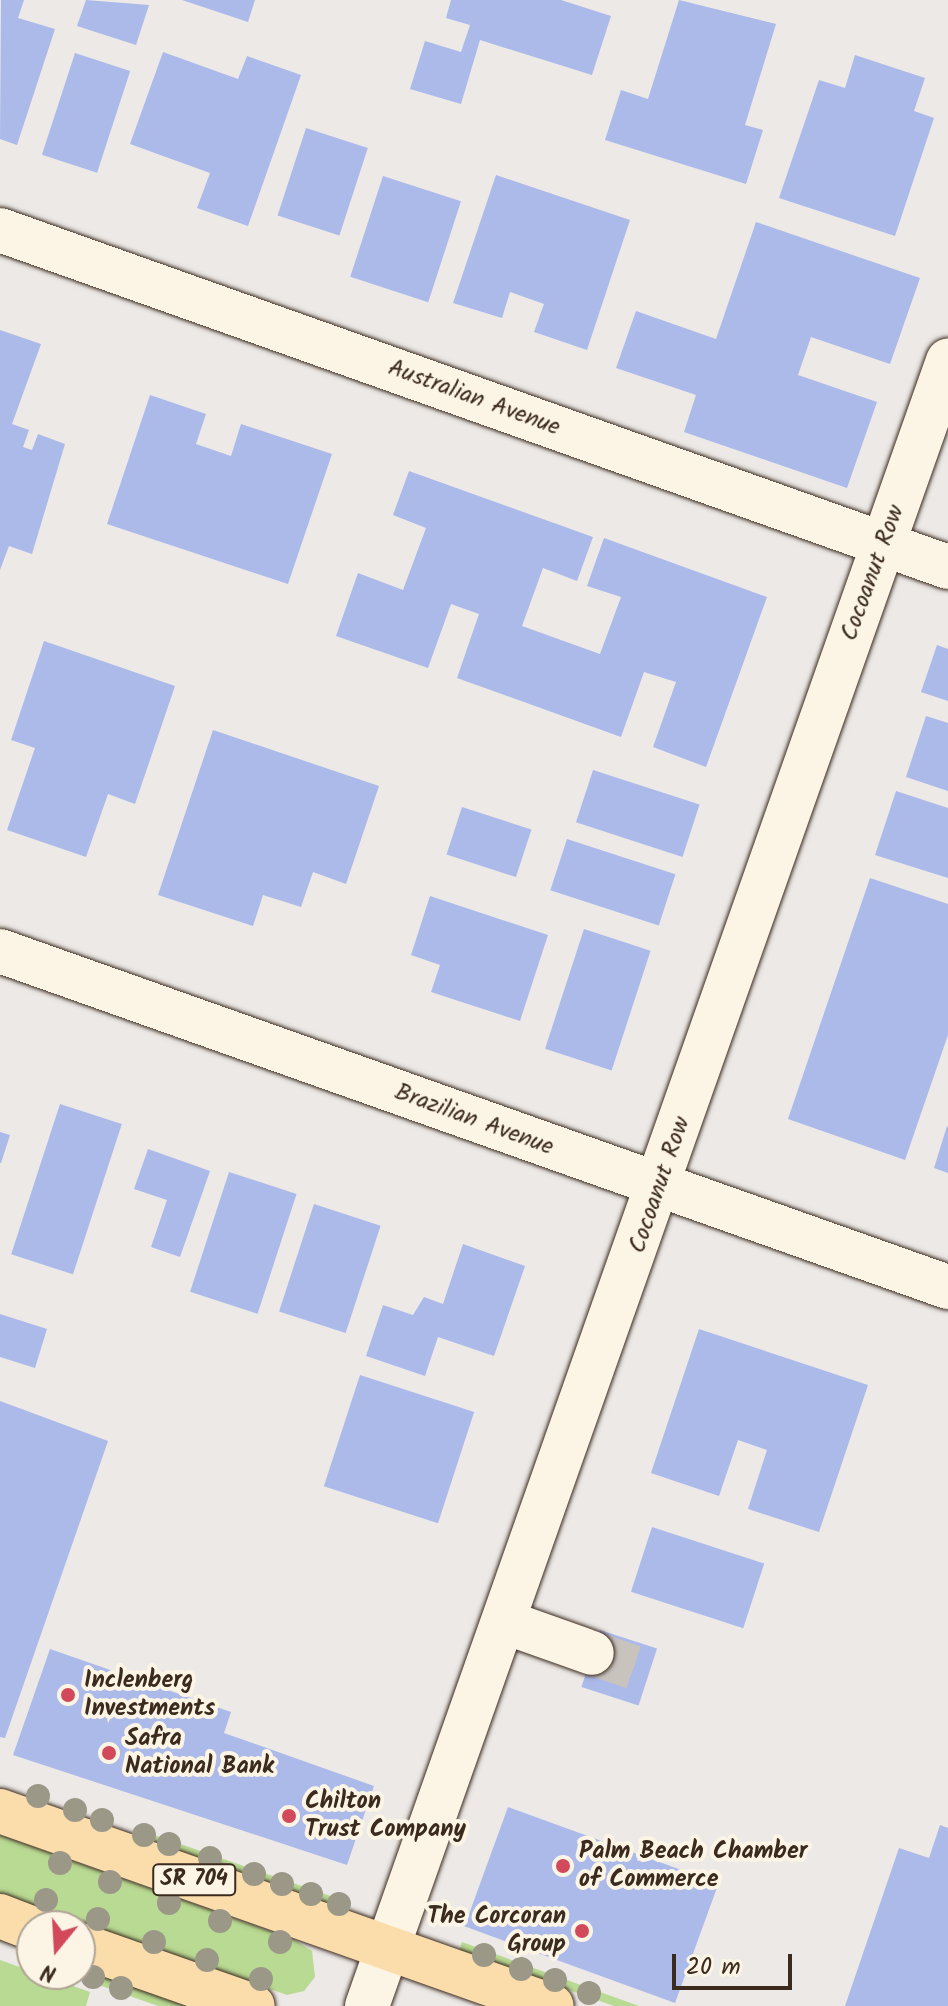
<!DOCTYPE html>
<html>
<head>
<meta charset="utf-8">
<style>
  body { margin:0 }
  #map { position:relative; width:948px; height:2006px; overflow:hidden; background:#ece9e6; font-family:Kalam,sans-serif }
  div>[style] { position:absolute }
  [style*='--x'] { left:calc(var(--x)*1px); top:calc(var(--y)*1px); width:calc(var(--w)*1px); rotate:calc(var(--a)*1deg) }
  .green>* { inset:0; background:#b9da93 }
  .building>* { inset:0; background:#acbaea; transform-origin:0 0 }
  .minor-tunnel>* { height:44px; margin-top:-22px; transform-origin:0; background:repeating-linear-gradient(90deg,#c9c3be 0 44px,transparent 0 66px) }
  .roads { filter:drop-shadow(0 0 2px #3b2a1e) drop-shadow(0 0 2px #3b2a1e) }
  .minor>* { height:44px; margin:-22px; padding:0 22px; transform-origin:22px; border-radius:22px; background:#fcf5e5 }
  .major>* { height:44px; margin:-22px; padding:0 22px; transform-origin:22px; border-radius:22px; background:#fbddab }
  .trees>* { width:24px; height:24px; margin:-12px; border-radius:50%; background:#9c9888 }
  .dots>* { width:22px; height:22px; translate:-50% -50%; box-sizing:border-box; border:4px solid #fcf5e5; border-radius:50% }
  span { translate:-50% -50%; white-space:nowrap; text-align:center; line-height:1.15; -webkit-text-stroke:8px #fcf5e5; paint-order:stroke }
  .shield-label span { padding:2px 6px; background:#fcf5e5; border:2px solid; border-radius:6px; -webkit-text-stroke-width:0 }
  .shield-label { font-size:22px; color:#3b2a1e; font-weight:700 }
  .street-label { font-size:24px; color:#3b2a1e }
  .poi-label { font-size:24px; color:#3b2a1e; font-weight:700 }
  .left { translate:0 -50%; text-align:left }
  .right { translate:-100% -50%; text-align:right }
  .north { position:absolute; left:16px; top:1910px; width:80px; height:80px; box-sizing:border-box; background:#fcf5e5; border:2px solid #afa495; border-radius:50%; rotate:198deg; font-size:22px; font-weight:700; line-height:32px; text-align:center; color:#3b2a1e }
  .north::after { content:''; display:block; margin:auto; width:28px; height:36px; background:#d1495b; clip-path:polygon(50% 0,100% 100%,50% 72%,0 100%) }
  .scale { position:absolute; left:672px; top:1954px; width:120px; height:36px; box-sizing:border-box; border:4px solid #3b2a1e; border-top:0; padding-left:10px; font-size:24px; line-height:28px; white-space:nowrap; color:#3b2a1e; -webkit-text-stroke:6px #fcf5e5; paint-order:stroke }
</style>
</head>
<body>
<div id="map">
  <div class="green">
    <i style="clip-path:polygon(137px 1829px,345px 1901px,345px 1909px,138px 1836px)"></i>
    <i style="clip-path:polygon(0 1835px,293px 1939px,312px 1951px,315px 1977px,304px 1991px,287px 1995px,0 1893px)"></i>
    <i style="clip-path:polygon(462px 1942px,639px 2006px,614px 2006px,459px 1951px)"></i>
    <i style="clip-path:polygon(0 1960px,90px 1992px,86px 2006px,0 2006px)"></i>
    <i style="clip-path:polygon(80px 1968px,187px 2006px,158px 2006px,68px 1974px)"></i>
  </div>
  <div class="building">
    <i style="clip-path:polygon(1px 0,24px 0,18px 18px,55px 29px,17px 145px,0 139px)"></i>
    <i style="clip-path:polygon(86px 0,149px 5px,136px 45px,77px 26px)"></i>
    <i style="clip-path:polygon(182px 0,255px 0,248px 22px)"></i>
    <i style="clip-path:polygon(451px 0,561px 0,611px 16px,592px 75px,480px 40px,461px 104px,410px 89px,425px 41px,461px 52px,470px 25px,446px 18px)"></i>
    <i style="clip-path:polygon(679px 0,776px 24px,745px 125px,763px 130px,746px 184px,605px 140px,621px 90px,648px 99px)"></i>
    <i style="clip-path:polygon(163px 52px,238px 79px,247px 56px,301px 75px,248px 226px,197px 208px,210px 173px,130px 144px)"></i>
    <i style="left:75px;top:53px;width:58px;height:107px;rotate:18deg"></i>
    <i style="clip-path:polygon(855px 55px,925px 78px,914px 111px,934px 118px,895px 236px,779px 198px,819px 80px,845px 88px)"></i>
    <i style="left:306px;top:128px;width:65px;height:92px;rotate:18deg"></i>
    <i style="clip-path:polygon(496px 175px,630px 220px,587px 350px,534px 332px,544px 304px,510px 292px,502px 318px,453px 303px)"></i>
    <i style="left:383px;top:176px;width:82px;height:106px;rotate:18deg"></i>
    <i style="clip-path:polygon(756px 222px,920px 278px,890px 364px,811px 337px,798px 375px,877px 402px,847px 488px,684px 432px,696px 395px,616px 368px,636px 311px,716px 339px)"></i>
    <i style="clip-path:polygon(0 330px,41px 344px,12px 424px,29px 430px,23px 447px,32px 450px,38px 434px,65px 444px,32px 554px,9px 546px,0 570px)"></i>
    <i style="clip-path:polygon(150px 395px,206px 414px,196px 444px,231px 456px,241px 424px,332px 454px,288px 584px,107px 524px)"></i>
    <i style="clip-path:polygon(409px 471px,593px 537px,577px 581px,543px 568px,522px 626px,600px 654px,621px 597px,587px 586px,604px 538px,767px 597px,706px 767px,653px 747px,676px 682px,644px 672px,621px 737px,457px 678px,479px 614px,451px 604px,428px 668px,336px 636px,358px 573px,403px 590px,426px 528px,393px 515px)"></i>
    <i style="clip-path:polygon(44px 641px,175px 686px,135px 804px,108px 794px,86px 857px,7px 830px,35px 748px,11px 740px)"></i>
    <i style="clip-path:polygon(937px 645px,948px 649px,948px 701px,921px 692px)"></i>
    <i style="clip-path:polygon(926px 716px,948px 723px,948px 791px,906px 777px)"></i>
    <i style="clip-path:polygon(213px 730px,379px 786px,346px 884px,313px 872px,301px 907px,263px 895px,253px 926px,158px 895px)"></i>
    <i style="left:593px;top:770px;width:112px;height:55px;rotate:18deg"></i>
    <i style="clip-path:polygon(896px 791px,948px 808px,948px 878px,875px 855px)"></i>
    <i style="left:462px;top:807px;width:73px;height:50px;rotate:18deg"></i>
    <i style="left:567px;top:839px;width:114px;height:54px;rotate:18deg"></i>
    <i style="clip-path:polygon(870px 878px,948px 904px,948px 1035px,905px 1160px,788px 1119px)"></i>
    <i style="clip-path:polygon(430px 896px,548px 935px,520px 1021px,431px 992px,440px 965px,411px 955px)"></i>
    <i style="left:584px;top:929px;width:70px;height:126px;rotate:18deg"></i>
    <i style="left:60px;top:1104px;width:65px;height:158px;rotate:18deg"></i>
    <i style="clip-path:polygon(947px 1126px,948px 1127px,948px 1173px,934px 1168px)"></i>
    <i style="clip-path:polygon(0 1132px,10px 1135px,1px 1163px,0 1163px)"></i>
    <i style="clip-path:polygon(148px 1149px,210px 1171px,180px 1257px,151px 1247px,167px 1200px,134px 1189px)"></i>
    <i style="left:229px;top:1172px;width:71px;height:126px;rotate:18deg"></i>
    <i style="left:314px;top:1204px;width:70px;height:113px;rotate:18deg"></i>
    <i style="clip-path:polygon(463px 1244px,525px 1266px,494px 1356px,438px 1337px,425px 1376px,366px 1356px,383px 1305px,413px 1315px,424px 1297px,443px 1304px)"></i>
    <i style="clip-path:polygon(0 1314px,47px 1329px,35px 1368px,0 1357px)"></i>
    <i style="clip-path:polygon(699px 1329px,868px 1385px,819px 1532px,748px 1509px,767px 1450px,738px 1440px,719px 1496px,651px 1473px)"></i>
    <i style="left:360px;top:1375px;width:120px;height:117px;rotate:18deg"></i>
    <i style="clip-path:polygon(0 1401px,108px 1441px,5px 1738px,0 1737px)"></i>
    <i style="left:652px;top:1527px;width:118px;height:68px;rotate:18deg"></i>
    <i style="left:600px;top:1630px;width:60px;height:60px;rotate:18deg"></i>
    <i style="clip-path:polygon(50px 1649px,231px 1712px,224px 1733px,374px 1786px,347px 1865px,13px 1755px)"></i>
    <i style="left:508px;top:1807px;width:224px;height:127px;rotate:20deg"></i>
    <i style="clip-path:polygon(940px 1825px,948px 1828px,948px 2006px,845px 2006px,899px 1848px,929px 1858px)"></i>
  </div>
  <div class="minor-tunnel">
    <i style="--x:592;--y:1653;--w:61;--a:19"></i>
  </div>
  <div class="roads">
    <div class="minor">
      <i style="--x:0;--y:230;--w:1006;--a:19.57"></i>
      <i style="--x:0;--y:951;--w:1006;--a:19.52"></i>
      <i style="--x:505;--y:1622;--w:92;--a:19.6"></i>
      <i style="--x:367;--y:2006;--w:1745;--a:-70.55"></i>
    </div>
    <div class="major">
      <i style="--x:0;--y:1811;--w:585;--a:19.46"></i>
      <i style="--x:0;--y:1916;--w:34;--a:21"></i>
      <i style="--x:80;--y:1945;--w:183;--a:19.4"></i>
    </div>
  </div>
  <div class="trees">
    <i style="left:38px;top:1796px"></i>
    <i style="left:75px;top:1810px"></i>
    <i style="left:102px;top:1820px"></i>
    <i style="left:144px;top:1835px"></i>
    <i style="left:169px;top:1844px"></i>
    <i style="left:210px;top:1858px"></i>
    <i style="left:60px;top:1863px"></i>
    <i style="left:254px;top:1874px"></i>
    <i style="left:110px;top:1882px"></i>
    <i style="left:282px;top:1884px"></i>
    <i style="left:311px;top:1894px"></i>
    <i style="left:46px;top:1900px"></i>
    <i style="left:169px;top:1903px"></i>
    <i style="left:339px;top:1904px"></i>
    <i style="left:98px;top:1919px"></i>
    <i style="left:220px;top:1921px"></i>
    <i style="left:154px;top:1942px"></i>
    <i style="left:280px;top:1942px"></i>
    <i style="left:484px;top:1955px"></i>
    <i style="left:207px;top:1960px"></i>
    <i style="left:521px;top:1969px"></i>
    <i style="left:93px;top:1977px"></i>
    <i style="left:261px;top:1979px"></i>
    <i style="left:555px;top:1980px"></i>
    <i style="left:121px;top:1988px"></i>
    <i style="left:589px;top:1993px"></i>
  </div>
  <div class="dots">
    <i style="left:68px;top:1695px;background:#d1495b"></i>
    <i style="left:109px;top:1753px;background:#d1495b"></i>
    <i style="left:289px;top:1816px;background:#d1495b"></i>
    <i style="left:563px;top:1866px;background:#d1495b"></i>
    <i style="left:582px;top:1931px;background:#d1495b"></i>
  </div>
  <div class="shield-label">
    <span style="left:194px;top:1880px">SR 704</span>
  </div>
  <div class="street-label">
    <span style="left:474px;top:398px;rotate:20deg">Australian Avenue</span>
    <span style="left:873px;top:573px;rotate:-70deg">Cocoanut Row</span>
    <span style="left:474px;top:1120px;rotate:20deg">Brazilian Avenue</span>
    <span style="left:660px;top:1185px;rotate:-71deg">Cocoanut Row</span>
  </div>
  <div class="poi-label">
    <span class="left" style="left:84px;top:1695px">Inclenberg<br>Investments</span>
    <span class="left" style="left:125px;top:1753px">Safra<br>National Bank</span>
    <span class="left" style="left:305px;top:1816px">Chilton<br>Trust Company</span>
    <span class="left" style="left:579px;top:1866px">Palm Beach Chamber<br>of Commerce</span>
    <span class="right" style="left:566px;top:1931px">The Corcoran<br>Group</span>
  </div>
  <div class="north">N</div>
  <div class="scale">20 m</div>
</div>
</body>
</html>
